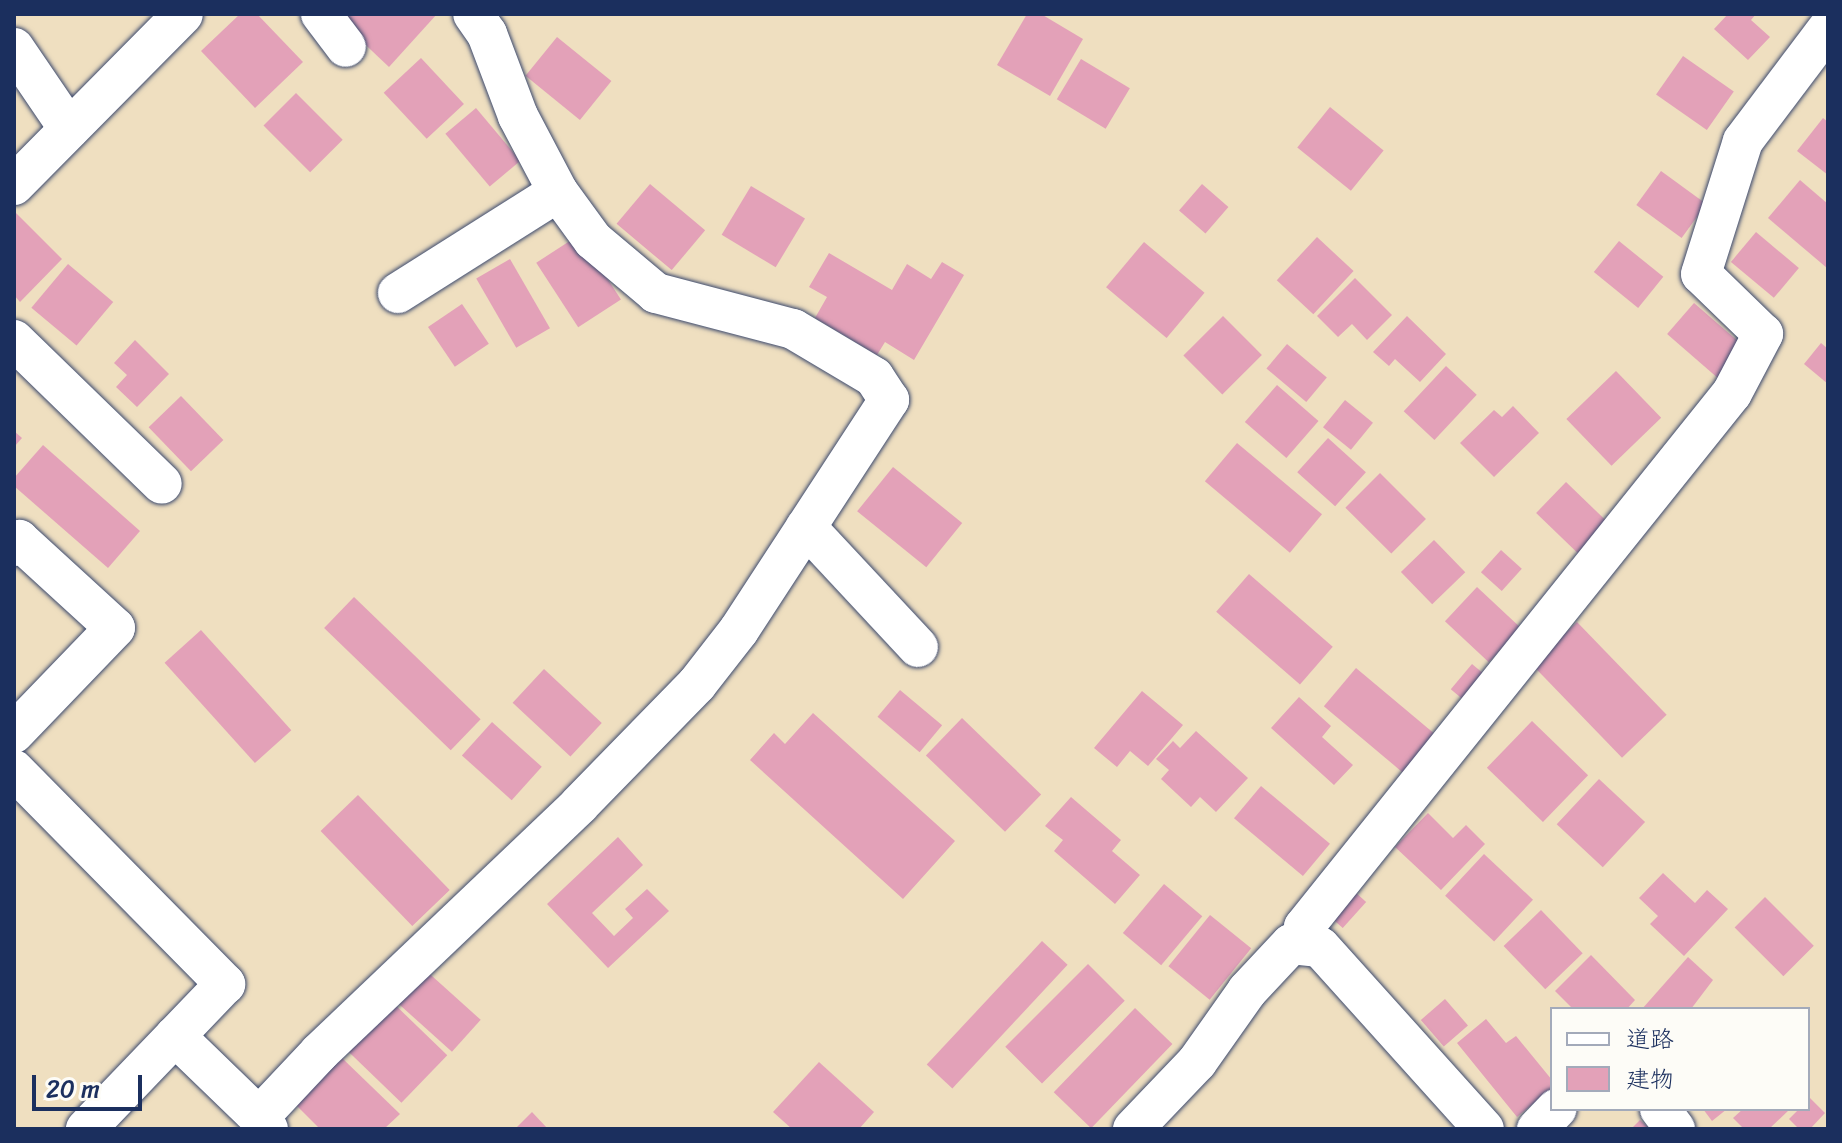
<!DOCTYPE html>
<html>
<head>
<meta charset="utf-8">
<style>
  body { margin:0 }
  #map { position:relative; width:1842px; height:1143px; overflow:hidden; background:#efdfc0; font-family:Sriracha,"Klee One",sans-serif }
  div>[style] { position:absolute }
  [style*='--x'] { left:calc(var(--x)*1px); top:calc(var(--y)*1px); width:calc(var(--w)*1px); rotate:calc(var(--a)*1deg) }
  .building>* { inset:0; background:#e3a1b8; transform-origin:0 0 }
  .roads { filter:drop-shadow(0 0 2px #3b496d) drop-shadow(0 0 2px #3b496d) }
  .minor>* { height:40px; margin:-20px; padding:0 20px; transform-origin:20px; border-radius:20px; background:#fff }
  span { translate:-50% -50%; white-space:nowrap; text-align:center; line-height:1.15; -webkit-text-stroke:6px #fdfcf7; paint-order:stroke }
  .frame { position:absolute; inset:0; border:16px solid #1b2f5e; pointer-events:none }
  .legend { position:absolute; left:1550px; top:1007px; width:260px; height:104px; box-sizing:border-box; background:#fdfcf7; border:2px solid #a3aaba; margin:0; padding:10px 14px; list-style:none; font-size:24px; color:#1b2f5e }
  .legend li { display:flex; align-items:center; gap:16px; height:40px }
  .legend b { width:40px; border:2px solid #a3aaba }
  .scale { position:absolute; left:32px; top:1075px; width:110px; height:36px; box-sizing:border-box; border:4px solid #1b2f5e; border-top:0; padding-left:10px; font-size:24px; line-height:28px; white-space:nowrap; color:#1b2f5e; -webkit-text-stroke:6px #fdfcf7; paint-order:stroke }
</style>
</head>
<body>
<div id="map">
  <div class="building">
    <i style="clip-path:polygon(240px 14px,257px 14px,303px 62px,255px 108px,201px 51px)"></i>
    <i style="clip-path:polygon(339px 14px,437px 14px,389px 67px,336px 17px)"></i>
    <i style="clip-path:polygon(1027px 14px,1041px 14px,1083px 39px,1050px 96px,997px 65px)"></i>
    <i style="clip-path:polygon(1728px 14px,1756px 14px,1751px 20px,1770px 37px,1748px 60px,1714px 29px)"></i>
    <i style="left:557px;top:37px;width:70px;height:50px;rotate:39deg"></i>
    <i style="left:1683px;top:56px;width:62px;height:47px;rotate:35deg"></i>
    <i style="left:421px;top:58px;width:63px;height:51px;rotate:47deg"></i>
    <i style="left:1081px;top:59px;width:57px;height:47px;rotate:31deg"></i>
    <i style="left:296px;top:93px;width:66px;height:46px;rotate:45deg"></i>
    <i style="left:1330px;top:107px;width:69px;height:52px;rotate:39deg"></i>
    <i style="left:476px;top:108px;width:69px;height:40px;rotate:50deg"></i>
    <i style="clip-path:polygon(1823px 118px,1828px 122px,1828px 175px,1797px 151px)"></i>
    <i style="left:1661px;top:171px;width:56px;height:42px;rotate:36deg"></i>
    <i style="clip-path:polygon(1800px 180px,1828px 204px,1827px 268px,1768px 218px)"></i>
    <i style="left:650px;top:184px;width:72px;height:52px;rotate:40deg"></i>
    <i style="left:1202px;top:184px;width:35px;height:35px;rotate:41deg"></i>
    <i style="left:751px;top:186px;width:63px;height:57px;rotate:31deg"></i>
    <i style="clip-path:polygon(14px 211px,62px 259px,20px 302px,14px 295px)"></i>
    <i style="left:1756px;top:232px;width:56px;height:39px;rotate:40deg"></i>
    <i style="left:579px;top:235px;width:77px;height:51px;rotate:57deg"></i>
    <i style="left:1317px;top:237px;width:50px;height:59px;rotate:43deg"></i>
    <i style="left:1619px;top:241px;width:57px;height:40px;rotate:39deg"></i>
    <i style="left:1144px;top:242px;width:79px;height:59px;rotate:40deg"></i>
    <i style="clip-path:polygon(829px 253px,892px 290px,907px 264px,931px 279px,942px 262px,964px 275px,914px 360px,885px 342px,877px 355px,815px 318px,827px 297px,809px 287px)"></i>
    <i style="left:510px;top:259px;width:80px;height:39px;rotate:60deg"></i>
    <i style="left:68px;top:264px;width:59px;height:57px;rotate:40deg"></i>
    <i style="clip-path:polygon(1355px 278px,1392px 315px,1367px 340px,1352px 324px,1338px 337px,1317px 316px)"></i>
    <i style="left:1694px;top:303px;width:74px;height:41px;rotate:41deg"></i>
    <i style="left:462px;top:304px;width:48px;height:41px;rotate:56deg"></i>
    <i style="left:1223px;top:316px;width:55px;height:56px;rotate:45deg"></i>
    <i style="clip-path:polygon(1407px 316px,1446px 354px,1420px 382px,1395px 359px,1389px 366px,1373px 352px)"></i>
    <i style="clip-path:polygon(135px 340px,169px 374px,137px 407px,116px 387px,127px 375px,114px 363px)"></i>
    <i style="clip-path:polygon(1821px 343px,1828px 349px,1828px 384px,1804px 364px)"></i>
    <i style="left:1287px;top:344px;width:52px;height:32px;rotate:40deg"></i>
    <i style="left:1446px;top:366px;width:42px;height:62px;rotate:43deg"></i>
    <i style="left:1616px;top:371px;width:65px;height:69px;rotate:46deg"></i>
    <i style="left:1277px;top:385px;width:55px;height:49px;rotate:41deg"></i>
    <i style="left:181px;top:396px;width:61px;height:45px;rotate:46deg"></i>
    <i style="left:1345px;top:400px;width:36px;height:35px;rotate:39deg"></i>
    <i style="clip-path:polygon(1513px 406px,1539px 433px,1494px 477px,1460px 443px,1494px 410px,1502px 417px)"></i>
    <i style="clip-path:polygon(14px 431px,22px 438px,14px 447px)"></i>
    <i style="left:1328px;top:438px;width:51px;height:46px;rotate:42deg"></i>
    <i style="left:1237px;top:443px;width:111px;height:50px;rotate:40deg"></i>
    <i style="clip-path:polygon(43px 445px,140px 531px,108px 568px,14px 486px,14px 478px)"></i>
    <i style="left:893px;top:467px;width:89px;height:57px;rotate:39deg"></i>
    <i style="left:1380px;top:473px;width:65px;height:49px;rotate:45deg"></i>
    <i style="left:1566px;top:482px;width:62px;height:43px;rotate:44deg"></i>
    <i style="left:1434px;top:540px;width:45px;height:46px;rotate:46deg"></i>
    <i style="left:1501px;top:550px;width:28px;height:30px;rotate:42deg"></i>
    <i style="left:1249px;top:574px;width:111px;height:50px;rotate:41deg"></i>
    <i style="left:1477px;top:587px;width:60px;height:47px;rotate:43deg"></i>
    <i style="left:354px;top:597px;width:176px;height:43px;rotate:44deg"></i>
    <i style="left:1577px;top:622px;width:129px;height:62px;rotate:46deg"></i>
    <i style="left:201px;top:630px;width:135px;height:49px;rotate:48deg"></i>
    <i style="left:1472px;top:664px;width:16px;height:33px;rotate:40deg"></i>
    <i style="left:1356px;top:668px;width:111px;height:50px;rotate:40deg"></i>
    <i style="left:544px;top:669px;width:79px;height:46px;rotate:43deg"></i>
    <i style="left:900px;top:690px;width:55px;height:35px;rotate:40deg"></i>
    <i style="clip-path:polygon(1142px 691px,1183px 725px,1148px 766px,1130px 751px,1117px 767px,1094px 748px)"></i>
    <i style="clip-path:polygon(1299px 697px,1331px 726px,1322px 737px,1353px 765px,1334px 785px,1271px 728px)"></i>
    <i style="clip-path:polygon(813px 713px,955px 841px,903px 899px,750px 760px,774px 733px,785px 744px)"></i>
    <i style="left:962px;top:718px;width:110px;height:52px;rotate:44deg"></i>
    <i style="left:1532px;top:721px;width:78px;height:65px;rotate:44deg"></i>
    <i style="left:492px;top:722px;width:67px;height:45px;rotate:42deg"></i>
    <i style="clip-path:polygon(1196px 731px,1248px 778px,1216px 812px,1200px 797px,1191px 807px,1161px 779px,1169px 770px,1156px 759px,1173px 741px,1180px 748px)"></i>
    <i style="left:1599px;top:779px;width:63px;height:62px;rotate:43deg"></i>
    <i style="left:1261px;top:786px;width:90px;height:42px;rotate:40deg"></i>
    <i style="left:358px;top:795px;width:132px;height:52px;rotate:46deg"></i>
    <i style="clip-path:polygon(1071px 797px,1121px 840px,1112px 851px,1140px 875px,1115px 904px,1054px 851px,1063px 840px,1045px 826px)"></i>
    <i style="clip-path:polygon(1428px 813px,1453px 838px,1466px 825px,1485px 844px,1441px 890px,1395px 847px)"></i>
    <i style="clip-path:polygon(618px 837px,643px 865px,592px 913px,614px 936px,633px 918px,625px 909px,647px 889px,669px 911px,608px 968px,547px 904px)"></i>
    <i style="left:1484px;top:854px;width:67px;height:57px;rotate:43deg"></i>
    <i style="clip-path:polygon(1663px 873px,1695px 903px,1707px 890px,1728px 909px,1684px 956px,1650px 924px,1658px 916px,1639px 898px)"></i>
    <i style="left:1164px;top:884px;width:50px;height:64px;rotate:40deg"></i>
    <i style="left:1355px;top:892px;width:15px;height:35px;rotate:42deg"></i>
    <i style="left:1765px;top:897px;width:69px;height:43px;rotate:45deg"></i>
    <i style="left:1541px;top:910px;width:60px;height:52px;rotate:46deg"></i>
    <i style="left:1210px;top:915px;width:53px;height:66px;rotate:39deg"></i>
    <i style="left:1042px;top:941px;width:35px;height:169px;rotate:43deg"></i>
    <i style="clip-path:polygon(1591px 955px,1635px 1000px,1627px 1009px,1573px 1009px,1555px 991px)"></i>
    <i style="clip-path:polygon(1688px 957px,1713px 980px,1691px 1009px,1642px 1009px)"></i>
    <i style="left:1088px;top:964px;width:52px;height:117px;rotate:45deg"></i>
    <i style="left:422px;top:967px;width:79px;height:43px;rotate:42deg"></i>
    <i style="left:389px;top:999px;width:81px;height:66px;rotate:44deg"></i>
    <i style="left:1445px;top:999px;width:35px;height:32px;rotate:49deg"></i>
    <i style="left:1135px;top:1008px;width:52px;height:117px;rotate:44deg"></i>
    <i style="clip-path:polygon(1486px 1019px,1506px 1043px,1516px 1036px,1552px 1080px,1552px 1088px,1517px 1117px,1457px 1043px)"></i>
    <i style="clip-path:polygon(342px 1058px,400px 1114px,384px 1129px,320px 1129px,294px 1103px)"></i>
    <i style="clip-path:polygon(819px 1062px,874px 1112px,859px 1129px,792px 1129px,773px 1112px)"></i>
    <i style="clip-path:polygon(1810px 1098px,1825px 1113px,1810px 1129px,1799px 1129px,1789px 1119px,1799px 1109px,1808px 1109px)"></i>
    <i style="clip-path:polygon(1703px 1109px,1727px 1109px,1712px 1121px)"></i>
    <i style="clip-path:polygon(1743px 1109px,1790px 1109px,1769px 1129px,1744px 1129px,1733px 1118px)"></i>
    <i style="clip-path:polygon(532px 1112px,548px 1129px,515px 1129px)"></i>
    <i style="clip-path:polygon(1640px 1120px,1650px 1129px,1631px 1129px)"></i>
  </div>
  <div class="roads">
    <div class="minor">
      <i style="--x:321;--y:14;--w:41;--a:52.9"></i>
      <i style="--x:14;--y:48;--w:98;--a:55.8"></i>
      <i style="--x:14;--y:185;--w:240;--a:-45.3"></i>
      <i style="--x:398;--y:293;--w:189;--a:-32.3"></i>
      <i style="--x:14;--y:340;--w:206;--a:44.2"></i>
      <i style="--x:806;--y:527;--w:164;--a:47"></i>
      <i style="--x:14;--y:546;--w:8;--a:-50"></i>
      <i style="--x:19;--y:540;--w:130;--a:42.5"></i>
      <i style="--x:115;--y:628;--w:146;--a:133.9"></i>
      <i style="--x:14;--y:770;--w:301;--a:45.4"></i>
      <i style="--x:225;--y:984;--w:201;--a:133.8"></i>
      <i style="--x:1303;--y:945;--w:18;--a:-87"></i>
      <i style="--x:1304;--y:927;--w:684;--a:-51.29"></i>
      <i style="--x:1732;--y:393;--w:67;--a:-62.3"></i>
      <i style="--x:1763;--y:334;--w:86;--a:-135.9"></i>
      <i style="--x:1701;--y:274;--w:139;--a:-72.5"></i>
      <i style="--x:1743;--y:141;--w:141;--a:-53"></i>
      <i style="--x:175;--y:1036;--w:117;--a:44"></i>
      <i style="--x:1660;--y:1109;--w:25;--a:53"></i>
      <i style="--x:268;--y:1129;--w:15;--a:-127"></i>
      <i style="--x:259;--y:1117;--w:88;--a:-46.8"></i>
      <i style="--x:319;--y:1053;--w:359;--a:-43.6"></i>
      <i style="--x:579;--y:805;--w:169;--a:-45.7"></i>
      <i style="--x:697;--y:684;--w:68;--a:-52.1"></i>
      <i style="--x:739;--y:630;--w:275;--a:-56.9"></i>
      <i style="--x:889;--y:400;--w:27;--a:-123"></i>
      <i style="--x:874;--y:377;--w:94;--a:-149.3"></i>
      <i style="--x:793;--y:329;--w:142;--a:-165.3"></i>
      <i style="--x:656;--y:293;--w:82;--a:-139.9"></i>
      <i style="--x:593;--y:240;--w:59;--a:-126.1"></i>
      <i style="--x:558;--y:192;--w:86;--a:-117.8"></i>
      <i style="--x:518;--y:116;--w:88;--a:-110.7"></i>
      <i style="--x:487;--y:34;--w:24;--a:-125"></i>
      <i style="--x:1133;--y:1129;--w:93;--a:-46.3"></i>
      <i style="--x:1197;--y:1062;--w:87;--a:-54.8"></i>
      <i style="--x:1247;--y:991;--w:64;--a:-46.9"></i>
      <i style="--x:1291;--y:944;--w:29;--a:6"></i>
      <i style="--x:1320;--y:947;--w:245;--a:48"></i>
      <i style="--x:1537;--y:1129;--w:28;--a:-46"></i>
    </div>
  </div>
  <div class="frame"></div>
  <ul class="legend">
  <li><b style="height:10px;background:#fff"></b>道路</li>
  <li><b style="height:22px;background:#e3a1b8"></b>建物</li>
  </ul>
  <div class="scale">20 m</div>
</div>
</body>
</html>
